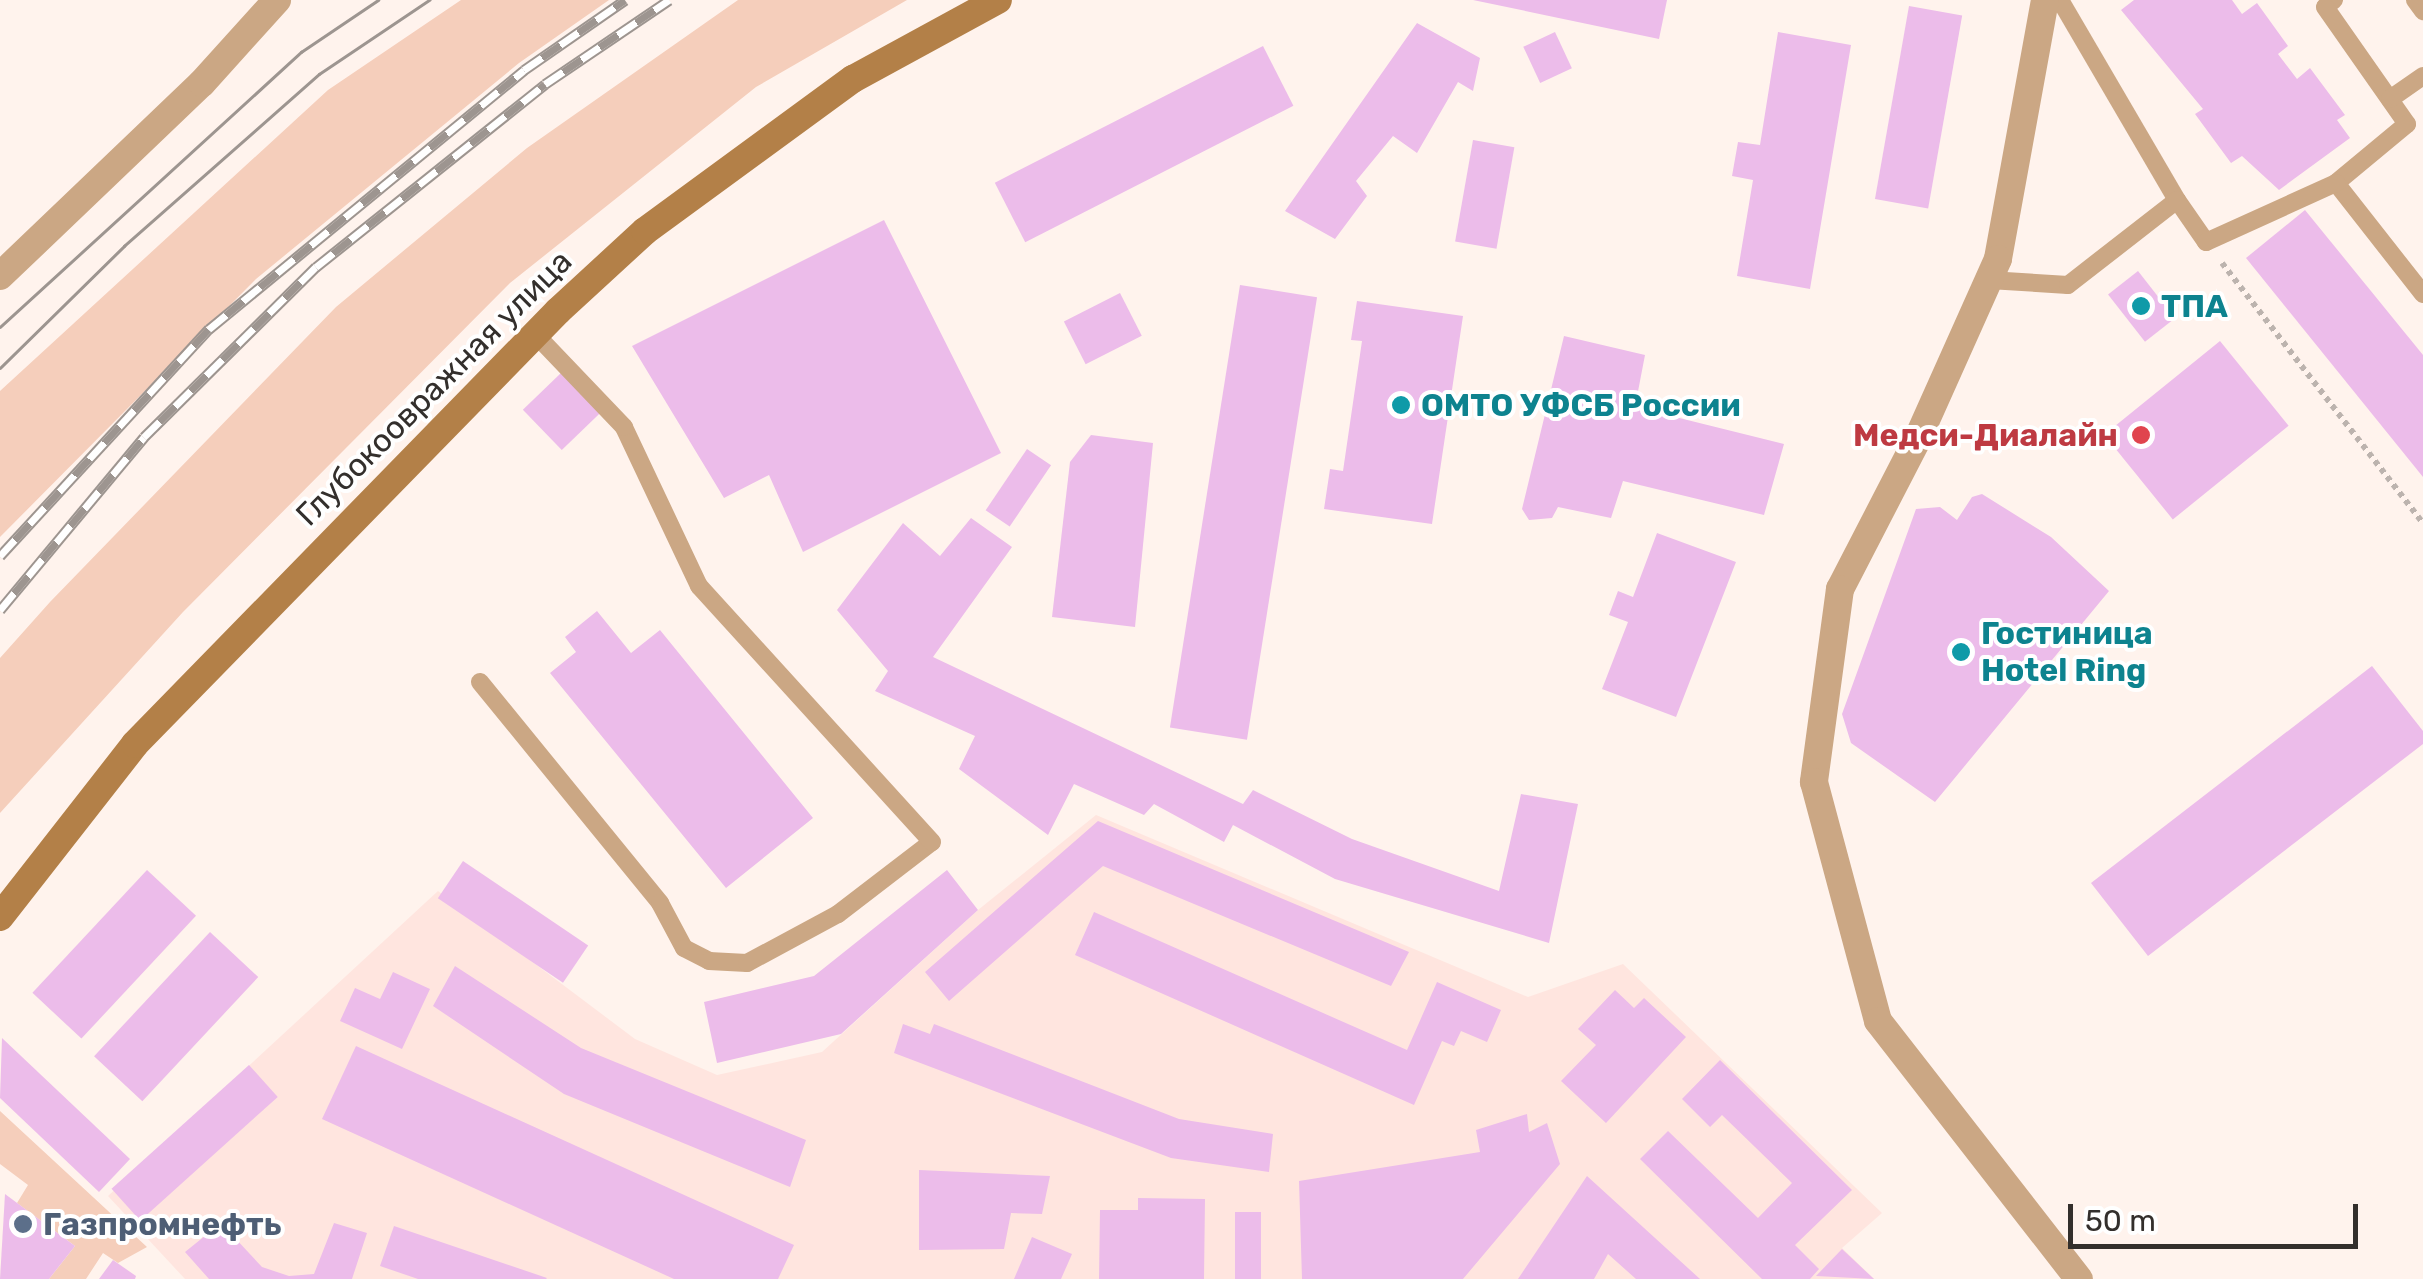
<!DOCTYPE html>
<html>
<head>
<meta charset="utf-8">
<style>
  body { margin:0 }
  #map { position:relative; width:2423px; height:1279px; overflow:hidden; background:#fff3ed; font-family:Rubik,sans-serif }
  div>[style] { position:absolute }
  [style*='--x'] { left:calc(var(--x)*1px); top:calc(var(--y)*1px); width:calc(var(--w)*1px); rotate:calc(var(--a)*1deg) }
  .industrial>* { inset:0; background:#ffe5df }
  .green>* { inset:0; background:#f5cebb }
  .building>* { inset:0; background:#ecbcea; transform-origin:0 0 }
  .path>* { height:6px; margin-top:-3px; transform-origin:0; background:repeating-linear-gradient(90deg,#bcb3ae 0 5px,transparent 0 10px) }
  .service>* { height:18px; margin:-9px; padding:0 9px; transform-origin:9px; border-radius:9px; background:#cba784 }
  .minor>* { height:28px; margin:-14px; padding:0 14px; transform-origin:14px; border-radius:14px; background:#cba784 }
  .secondary>* { height:28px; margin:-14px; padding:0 14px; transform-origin:14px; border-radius:14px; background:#b38048 }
  .tram>* { height:2.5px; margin:-1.25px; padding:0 1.25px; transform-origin:1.25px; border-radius:1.25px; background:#9d9590 }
  .rail>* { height:11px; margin-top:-5.5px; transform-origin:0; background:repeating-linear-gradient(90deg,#fff 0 22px,#9d9590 0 44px); box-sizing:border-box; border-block:2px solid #9d9590 }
  .dots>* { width:28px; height:28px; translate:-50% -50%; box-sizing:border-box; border:5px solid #fff; border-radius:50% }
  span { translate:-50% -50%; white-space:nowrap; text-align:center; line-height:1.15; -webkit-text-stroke:8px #fff; paint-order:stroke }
  .culture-label { font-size:32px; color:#0d838f; font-weight:700 }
  .left { translate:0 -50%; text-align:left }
  .street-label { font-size:32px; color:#332f2c }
  .health-label { font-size:32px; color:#be3a42; font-weight:700 }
  .right { translate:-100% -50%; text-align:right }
  .service-label { font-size:32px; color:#4e5e75; font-weight:700 }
  .scale { position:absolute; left:2068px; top:1204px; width:290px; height:45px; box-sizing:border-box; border:5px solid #332f2c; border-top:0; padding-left:12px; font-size:30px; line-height:35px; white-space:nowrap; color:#332f2c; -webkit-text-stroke:8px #fff; paint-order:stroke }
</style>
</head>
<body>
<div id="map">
  <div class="industrial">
    <i style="clip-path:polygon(1096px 815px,1528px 997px,1623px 964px,1882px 1213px,1842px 1248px,1874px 1279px,185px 1279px,108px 1196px,438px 891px,635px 1039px,717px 1075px,822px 1052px,978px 910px)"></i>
  </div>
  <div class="green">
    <i style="clip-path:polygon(461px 0,609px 0,519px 63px,256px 279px,0 537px,0 391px,328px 90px)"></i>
    <i style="clip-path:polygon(738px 0,907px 0,756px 87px,510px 283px,183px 612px,0 813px,0 658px,50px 602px,336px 307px,527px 148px)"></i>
    <i style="clip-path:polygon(0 1111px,147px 1247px,118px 1263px,103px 1253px,86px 1279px,49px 1279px,75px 1246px,17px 1203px,28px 1185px,0 1164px)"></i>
  </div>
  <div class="building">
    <i style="clip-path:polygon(1473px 0,1667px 0,1659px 39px)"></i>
    <i style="clip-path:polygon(2134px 0,2232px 0,2242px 14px,2257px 3px,2288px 46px,2278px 54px,2297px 79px,2310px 68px,2345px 115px,2337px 120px,2350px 138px,2279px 190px,2242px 156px,2231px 163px,2195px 114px,2203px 109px,2121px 10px)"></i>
    <i style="left:1909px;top:6px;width:54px;height:196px;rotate:10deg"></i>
    <i style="clip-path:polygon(1417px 23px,1480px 58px,1473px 91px,1458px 82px,1417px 153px,1393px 136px,1356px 181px,1367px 196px,1335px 239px,1285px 211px)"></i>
    <i style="left:1555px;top:32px;width:40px;height:35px;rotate:65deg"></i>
    <i style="clip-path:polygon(1778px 32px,1851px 45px,1810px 289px,1737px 276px,1753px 180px,1732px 176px,1738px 142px,1760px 145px)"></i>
    <i style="left:1263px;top:46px;width:67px;height:301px;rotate:63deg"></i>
    <i style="left:1473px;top:140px;width:42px;height:103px;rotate:10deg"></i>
    <i style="clip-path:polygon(2305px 210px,2423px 355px,2423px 477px,2246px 258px)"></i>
    <i style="clip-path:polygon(884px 220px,1001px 453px,803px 552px,769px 475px,724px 498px,632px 346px)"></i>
    <i style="left:2138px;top:271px;width:60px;height:38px;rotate:52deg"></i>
    <i style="left:1240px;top:285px;width:78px;height:448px;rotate:9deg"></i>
    <i style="left:1120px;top:293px;width:48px;height:63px;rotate:63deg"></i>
    <i style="clip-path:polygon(1357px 301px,1463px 316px,1432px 524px,1324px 509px,1330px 469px,1343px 471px,1362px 341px,1351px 340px)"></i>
    <i style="clip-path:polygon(1564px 336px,1645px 355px,1635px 407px,1784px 444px,1764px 515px,1623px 481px,1611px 518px,1558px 507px,1552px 518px,1529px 520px,1522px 509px)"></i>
    <i style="left:2220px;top:341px;width:109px;height:149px;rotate:51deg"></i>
    <i style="left:561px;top:373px;width:56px;height:53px;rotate:46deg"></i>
    <i style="clip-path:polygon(1091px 435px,1153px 443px,1135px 627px,1052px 617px,1070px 462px)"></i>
    <i style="left:1027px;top:449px;width:29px;height:74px;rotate:34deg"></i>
    <i style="clip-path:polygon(1982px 494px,2051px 537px,2109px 591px,1935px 802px,1851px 743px,1842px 714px,1916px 509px,1940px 507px,1957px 520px,1972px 497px)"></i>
    <i style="clip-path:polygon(971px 518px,1012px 547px,933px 657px,1243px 804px,1253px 790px,1352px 839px,1499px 891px,1521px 794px,1578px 804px,1549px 943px,1335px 879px,1233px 825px,1224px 842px,1154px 804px,1144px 815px,1074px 784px,1048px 835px,959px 769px,975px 736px,875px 691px,888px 671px,837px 610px,903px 523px,940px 556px)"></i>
    <i style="clip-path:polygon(1657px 533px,1736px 562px,1676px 717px,1602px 689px,1628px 622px,1609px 615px,1618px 591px,1633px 597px)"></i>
    <i style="clip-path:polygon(597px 611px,631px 653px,660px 630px,813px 818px,726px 888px,550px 673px,576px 652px,565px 637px)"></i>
    <i style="clip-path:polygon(2372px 666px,2423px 731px,2423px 744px,2148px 956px,2091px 883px)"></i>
    <i style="clip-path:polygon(1098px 821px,1409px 952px,1391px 986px,1103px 866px,949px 1001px,925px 972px)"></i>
    <i style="left:463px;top:861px;width:151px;height:45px;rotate:34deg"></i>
    <i style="left:147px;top:870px;width:67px;height:168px;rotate:43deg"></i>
    <i style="clip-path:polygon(947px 870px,978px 910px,841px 1034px,717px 1063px,704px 1002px,814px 976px)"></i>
    <i style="clip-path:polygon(1094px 912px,1407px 1050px,1437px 982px,1501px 1010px,1487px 1042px,1461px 1031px,1454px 1046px,1442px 1041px,1414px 1105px,1075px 955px)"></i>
    <i style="left:210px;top:932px;width:66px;height:170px;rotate:43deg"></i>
    <i style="clip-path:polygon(455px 966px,581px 1048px,806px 1140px,790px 1187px,564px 1094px,433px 1006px)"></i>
    <i style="clip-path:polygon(393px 972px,430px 989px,402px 1049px,340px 1021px,355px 988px,380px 999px)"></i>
    <i style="clip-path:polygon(1615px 990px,1634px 1008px,1644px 998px,1686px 1037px,1606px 1123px,1561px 1081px,1596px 1045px,1578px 1029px)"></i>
    <i style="clip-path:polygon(903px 1024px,930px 1034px,934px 1024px,1179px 1119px,1273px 1134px,1269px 1172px,1171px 1158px,894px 1053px)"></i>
    <i style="clip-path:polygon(2px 1038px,130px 1159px,99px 1192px,0 1098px)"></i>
    <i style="clip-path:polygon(356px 1046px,794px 1245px,778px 1279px,674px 1279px,322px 1119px)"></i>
    <i style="clip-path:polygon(1720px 1060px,1852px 1190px,1795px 1245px,1819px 1269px,1810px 1279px,1762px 1279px,1640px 1159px,1668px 1131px,1758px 1218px,1792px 1183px,1722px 1115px,1710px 1127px,1682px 1099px)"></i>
    <i style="left:249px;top:1065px;width:43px;height:185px;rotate:48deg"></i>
    <i style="clip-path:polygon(1527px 1114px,1529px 1132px,1547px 1123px,1560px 1164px,1463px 1279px,1302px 1279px,1299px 1181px,1480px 1152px,1476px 1130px)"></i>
    <i style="clip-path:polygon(919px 1170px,1050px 1176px,1042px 1214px,1011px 1213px,1004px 1249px,919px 1250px)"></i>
    <i style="clip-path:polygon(1587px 1176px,1700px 1279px,1636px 1279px,1608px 1254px,1594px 1279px,1518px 1279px)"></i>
    <i style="clip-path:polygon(5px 1194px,75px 1246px,49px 1279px,0 1279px)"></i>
    <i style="clip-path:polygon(1138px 1198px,1205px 1199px,1204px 1279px,1099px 1279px,1100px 1210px,1138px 1210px)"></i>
    <i style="left:1235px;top:1212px;width:26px;height:67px"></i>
    <i style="clip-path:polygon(221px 1223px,262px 1267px,289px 1276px,314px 1274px,334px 1223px,367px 1233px,352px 1279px,209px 1279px,185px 1252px)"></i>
    <i style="clip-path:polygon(394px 1226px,547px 1278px,546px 1279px,418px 1279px,380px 1266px)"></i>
    <i style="clip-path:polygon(1032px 1237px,1072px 1254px,1061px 1279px,1014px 1279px)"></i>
    <i style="clip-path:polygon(1842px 1249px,1874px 1279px,1816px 1276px)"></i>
    <i style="clip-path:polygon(113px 1260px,136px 1276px,135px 1279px,99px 1279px)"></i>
  </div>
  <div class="path">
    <i style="--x:2222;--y:263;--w:329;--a:52.3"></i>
  </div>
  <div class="service">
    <i style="--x:2060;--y:0;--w:232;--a:59.7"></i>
    <i style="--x:2334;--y:0;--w:11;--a:142"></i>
    <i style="--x:2325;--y:7;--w:143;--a:55"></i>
    <i style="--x:2407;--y:124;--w:92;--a:140.3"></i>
    <i style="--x:2336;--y:183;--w:141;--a:51.9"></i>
    <i style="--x:2415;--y:0;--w:14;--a:54"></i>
    <i style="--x:2390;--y:99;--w:40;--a:-34.9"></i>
    <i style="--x:1989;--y:280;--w:79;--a:3.6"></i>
    <i style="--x:2068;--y:285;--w:138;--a:-37.9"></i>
    <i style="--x:2177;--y:200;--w:51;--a:55.4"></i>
    <i style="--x:2206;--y:242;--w:143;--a:-24.4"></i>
    <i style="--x:480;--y:682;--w:285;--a:50.8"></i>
    <i style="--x:660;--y:903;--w:51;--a:61.9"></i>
    <i style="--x:684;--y:948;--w:28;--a:27"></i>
    <i style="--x:709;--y:961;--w:38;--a:3"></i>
    <i style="--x:747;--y:963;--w:103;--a:-28.3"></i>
    <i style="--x:838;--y:914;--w:118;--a:-37.5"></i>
    <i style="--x:932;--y:842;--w:346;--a:-132.3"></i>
    <i style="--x:699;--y:586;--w:176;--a:-115.3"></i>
    <i style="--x:624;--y:427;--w:129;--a:-133.7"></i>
  </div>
  <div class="minor">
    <i style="--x:2045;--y:0;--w:263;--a:100.3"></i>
    <i style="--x:1998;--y:259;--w:198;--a:114.1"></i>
    <i style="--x:1917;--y:440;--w:168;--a:117.3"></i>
    <i style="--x:1840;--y:589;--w:195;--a:97.7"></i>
    <i style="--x:1814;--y:782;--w:247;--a:75"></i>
    <i style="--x:1878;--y:1021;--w:327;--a:52.1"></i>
    <i style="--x:0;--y:276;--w:279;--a:-43.7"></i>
    <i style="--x:202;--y:83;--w:112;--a:-47.9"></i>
  </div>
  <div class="secondary">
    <i style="--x:0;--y:917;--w:219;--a:-52"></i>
    <i style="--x:135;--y:744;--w:605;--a:-45.67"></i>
    <i style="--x:558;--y:311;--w:118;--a:-42.6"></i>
    <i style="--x:645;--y:231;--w:258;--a:-36.2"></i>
    <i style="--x:853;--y:79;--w:165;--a:-28.6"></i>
  </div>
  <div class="tram">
    <i style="--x:0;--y:327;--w:408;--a:-42.4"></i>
    <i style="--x:301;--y:52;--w:93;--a:-34"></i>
    <i style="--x:0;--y:368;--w:174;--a:-44.5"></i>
    <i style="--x:124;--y:246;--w:260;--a:-41.4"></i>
    <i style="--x:319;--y:74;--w:133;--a:-33.9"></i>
  </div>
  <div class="rail">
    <i style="--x:0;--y:556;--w:309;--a:-47.4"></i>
    <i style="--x:209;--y:329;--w:408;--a:-39.4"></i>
    <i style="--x:524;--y:70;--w:123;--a:-34.7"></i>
    <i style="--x:0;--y:610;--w:225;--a:-50.2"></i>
    <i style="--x:144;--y:437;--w:242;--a:-44.7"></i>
    <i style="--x:316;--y:267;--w:293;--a:-38.6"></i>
    <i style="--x:545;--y:84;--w:150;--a:-34.1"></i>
  </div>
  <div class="dots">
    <i style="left:2141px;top:306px;background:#0f9aa8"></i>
    <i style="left:1401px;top:405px;background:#0f9aa8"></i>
    <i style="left:2141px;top:435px;background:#e0444e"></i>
    <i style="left:1961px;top:652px;background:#0f9aa8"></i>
    <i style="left:23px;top:1224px;background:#5c6f8a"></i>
  </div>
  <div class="culture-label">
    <span class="left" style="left:2161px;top:306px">ТПА</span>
    <span class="left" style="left:1421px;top:405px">ОМТО УФСБ России</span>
    <span class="left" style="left:1981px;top:652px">Гостиница<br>Hotel Ring</span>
  </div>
  <div class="street-label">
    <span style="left:434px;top:388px;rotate:-45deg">Глубокоовражная улица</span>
  </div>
  <div class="health-label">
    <span class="right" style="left:2118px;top:435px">Медси-Диалайн</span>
  </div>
  <div class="service-label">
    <span class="left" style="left:43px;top:1224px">Газпромнефть</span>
  </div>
  <div class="scale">50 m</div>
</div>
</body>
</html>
